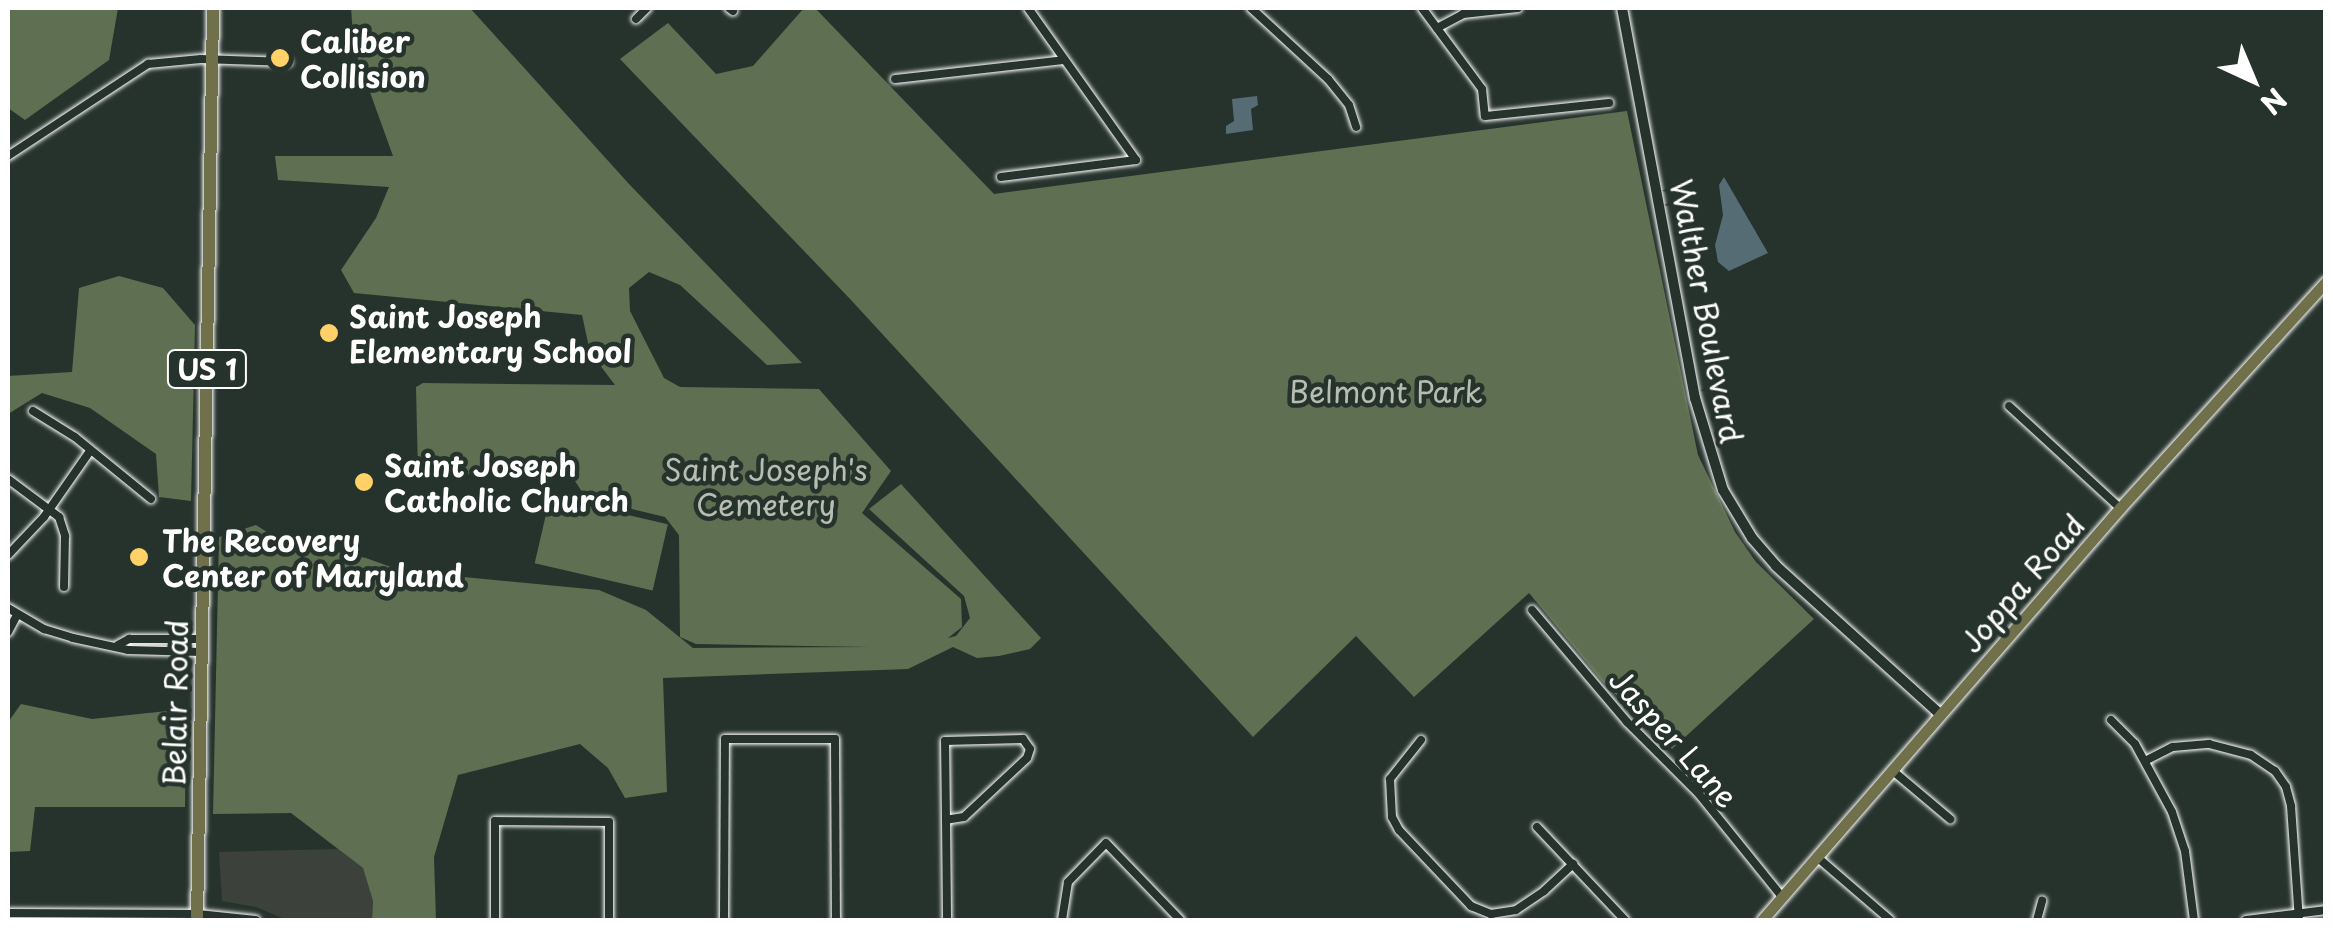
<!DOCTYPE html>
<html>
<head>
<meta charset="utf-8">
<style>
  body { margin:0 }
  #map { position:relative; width:2333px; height:928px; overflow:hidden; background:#26332d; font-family:"Playpen Sans",sans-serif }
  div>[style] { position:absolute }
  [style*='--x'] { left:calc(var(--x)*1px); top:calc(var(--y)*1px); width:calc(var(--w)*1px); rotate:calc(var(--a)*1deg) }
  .built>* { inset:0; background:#3c413b }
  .green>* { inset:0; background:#5f6f51; transform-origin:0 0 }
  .water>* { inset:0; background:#556c74 }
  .roads { filter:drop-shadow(0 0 2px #fff) drop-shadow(0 0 2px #fff) }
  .minor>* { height:8px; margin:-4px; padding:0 4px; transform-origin:4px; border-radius:4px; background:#26332d }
  .secondary>* { height:10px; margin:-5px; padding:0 5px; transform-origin:5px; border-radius:5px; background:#26332d }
  .primary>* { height:11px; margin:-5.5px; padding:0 5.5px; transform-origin:5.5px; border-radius:5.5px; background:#70704a }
  .trunk>* { height:12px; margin:-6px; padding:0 6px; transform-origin:6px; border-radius:6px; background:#70704a }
  .dots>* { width:28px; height:28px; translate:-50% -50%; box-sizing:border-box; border:5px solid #26332d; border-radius:50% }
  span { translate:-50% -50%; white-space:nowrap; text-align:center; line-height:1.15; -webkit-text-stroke:9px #26332d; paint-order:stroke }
  .shield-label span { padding:2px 8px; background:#26332d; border:2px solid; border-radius:8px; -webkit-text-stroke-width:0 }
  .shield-label { font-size:28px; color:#fff; font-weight:700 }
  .poi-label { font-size:30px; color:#fff; font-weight:700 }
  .left { translate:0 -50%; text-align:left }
  .street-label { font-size:30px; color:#fff }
  .park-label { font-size:30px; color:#b7beb1 }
  .frame { position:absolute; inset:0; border:10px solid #fff; pointer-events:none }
  .north { position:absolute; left:2203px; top:30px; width:100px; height:100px; -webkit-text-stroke:8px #26332d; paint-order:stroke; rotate:136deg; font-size:28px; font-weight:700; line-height:40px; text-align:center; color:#fff }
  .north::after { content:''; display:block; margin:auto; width:35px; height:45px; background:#fff; clip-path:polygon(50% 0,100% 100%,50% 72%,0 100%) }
</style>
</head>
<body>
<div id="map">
  <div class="built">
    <i style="clip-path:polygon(338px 849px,363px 868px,373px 901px,372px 920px,287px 920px,256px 907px,222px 901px,219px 852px)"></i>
  </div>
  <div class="green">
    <i style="clip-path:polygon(8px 8px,118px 8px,109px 60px,25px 120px,8px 108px)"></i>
    <i style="clip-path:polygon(351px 8px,470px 8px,629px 184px,802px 363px,767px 365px,680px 285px,649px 272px,629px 288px,630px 311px,664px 378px,680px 387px,819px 389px,891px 471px,862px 513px,961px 599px,962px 627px,948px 638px,956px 636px,970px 618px,964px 596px,869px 509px,901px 484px,1041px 638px,1030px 649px,999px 656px,977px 658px,953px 647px,908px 669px,663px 678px,667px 792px,625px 798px,608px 768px,580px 744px,458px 775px,434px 857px,436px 920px,372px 920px,373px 901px,363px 868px,291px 813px,213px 814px,219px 537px,256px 525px,281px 541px,366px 558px,402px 571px,599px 590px,646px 610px,693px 648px,870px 647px,696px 644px,680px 637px,679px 535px,665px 517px,586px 498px,575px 481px,565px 476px,418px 473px,416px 387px,423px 383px,615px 385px,590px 352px,582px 315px,354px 293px,341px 270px,376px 218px,389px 187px,278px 180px,275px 156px,393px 156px,354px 48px)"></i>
    <i style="clip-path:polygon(804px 8px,815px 8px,994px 194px,1627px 111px,1698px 455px,1735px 532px,1756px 562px,1814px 619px,1672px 749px,1602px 681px,1529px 593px,1414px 697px,1356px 636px,1253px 737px,851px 300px,620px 59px,668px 23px,716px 74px,753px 66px)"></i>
    <i style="clip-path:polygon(119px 276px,163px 288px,195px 325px,191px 501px,159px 497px,156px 454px,90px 408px,42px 393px,8px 414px,8px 376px,72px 372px,79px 288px)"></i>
    <i style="left:550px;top:497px;width:121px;height:68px;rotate:13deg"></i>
    <i style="clip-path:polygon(21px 704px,92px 719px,186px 709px,185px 807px,35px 807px,30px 851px,8px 852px,8px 722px)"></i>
  </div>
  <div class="water">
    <i style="clip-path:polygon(1257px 96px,1258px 105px,1251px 109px,1253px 130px,1226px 134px,1226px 126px,1234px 121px,1232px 99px)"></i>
    <i style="clip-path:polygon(1724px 177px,1768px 253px,1729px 271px,1718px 262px,1715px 245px,1723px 215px,1719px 185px)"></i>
  </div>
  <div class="roads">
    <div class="minor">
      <i style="--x:729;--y:8;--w:5;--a:37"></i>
      <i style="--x:1251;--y:8;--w:105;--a:42.7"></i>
      <i style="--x:1328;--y:79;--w:33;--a:51"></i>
      <i style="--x:1349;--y:105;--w:23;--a:72"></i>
      <i style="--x:1422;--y:8;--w:101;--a:53.5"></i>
      <i style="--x:1482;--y:89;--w:27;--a:84"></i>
      <i style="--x:1485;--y:116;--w:125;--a:-6"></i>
      <i style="--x:636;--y:19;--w:16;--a:-45"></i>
      <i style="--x:1437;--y:28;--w:30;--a:-28"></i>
      <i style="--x:1463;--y:14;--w:55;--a:-6.2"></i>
      <i style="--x:895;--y:79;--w:170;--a:-6.4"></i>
      <i style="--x:8;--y:156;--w:168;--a:-33.3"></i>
      <i style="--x:148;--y:64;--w:53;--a:-5.4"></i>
      <i style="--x:201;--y:59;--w:87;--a:2"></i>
      <i style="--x:1001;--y:177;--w:136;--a:-7.2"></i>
      <i style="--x:1136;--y:160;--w:186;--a:-125.4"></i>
      <i style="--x:2009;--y:406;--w:151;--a:42.6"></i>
      <i style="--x:33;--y:411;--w:49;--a:31.8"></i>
      <i style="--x:75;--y:437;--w:98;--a:39.2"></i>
      <i style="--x:8;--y:479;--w:64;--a:36.7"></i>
      <i style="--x:59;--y:517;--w:20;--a:72"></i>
      <i style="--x:65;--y:536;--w:51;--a:91.1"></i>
      <i style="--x:8;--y:555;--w:52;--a:-46.5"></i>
      <i style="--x:44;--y:517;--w:80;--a:-55.1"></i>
      <i style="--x:8;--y:608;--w:42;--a:30.3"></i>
      <i style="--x:44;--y:629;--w:30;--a:17"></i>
      <i style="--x:73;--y:638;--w:56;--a:12.3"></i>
      <i style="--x:128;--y:650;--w:73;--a:1.6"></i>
      <i style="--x:1532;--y:610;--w:147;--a:49.7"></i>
      <i style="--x:1627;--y:722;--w:102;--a:45"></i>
      <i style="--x:1699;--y:794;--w:132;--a:51.1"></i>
      <i style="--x:8;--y:632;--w:19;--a:-62"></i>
      <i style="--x:118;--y:645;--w:13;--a:-29"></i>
      <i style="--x:129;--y:639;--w:73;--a:0"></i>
      <i style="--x:2111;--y:720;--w:34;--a:45"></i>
      <i style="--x:2135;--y:744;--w:77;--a:61.4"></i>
      <i style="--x:2172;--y:812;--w:41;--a:71.6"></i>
      <i style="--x:2185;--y:851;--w:70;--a:82.6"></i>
      <i style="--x:1023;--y:739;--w:12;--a:55"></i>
      <i style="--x:1030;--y:749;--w:9;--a:108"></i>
      <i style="--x:1027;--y:758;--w:86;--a:136.9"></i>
      <i style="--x:964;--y:817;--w:18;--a:171"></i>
      <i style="--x:946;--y:820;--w:79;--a:-90.7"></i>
      <i style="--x:945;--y:741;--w:78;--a:-1.5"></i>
      <i style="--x:1421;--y:740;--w:50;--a:128.5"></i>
      <i style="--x:1390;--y:779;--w:38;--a:87"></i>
      <i style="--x:1392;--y:817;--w:15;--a:62"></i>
      <i style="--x:1399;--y:830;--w:105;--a:46.5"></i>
      <i style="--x:1471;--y:906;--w:22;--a:22"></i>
      <i style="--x:1491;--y:914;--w:25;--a:-9"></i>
      <i style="--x:1516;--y:910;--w:34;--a:-34"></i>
      <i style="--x:1544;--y:891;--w:40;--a:-43"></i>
      <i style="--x:2145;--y:761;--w:31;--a:-27"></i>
      <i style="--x:2173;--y:747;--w:36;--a:-5"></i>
      <i style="--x:2209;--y:744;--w:43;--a:14.7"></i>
      <i style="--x:2251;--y:755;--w:29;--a:34"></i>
      <i style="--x:2275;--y:771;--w:19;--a:55"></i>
      <i style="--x:2286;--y:787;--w:20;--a:75"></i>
      <i style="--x:2291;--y:806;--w:114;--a:86"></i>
      <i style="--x:1893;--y:771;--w:75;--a:40.1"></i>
      <i style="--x:946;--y:820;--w:100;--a:89.4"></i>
      <i style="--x:1537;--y:827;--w:128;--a:46.6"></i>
      <i style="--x:1817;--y:857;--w:96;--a:40.8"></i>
      <i style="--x:8;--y:913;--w:190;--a:0.3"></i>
      <i style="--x:198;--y:914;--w:58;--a:5.9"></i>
      <i style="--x:495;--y:920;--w:99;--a:-90"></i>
      <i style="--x:495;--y:821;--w:114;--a:0.5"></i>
      <i style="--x:609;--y:822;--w:98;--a:90"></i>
      <i style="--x:724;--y:920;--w:181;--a:-89.7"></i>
      <i style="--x:725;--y:739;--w:110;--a:0"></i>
      <i style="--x:835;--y:739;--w:181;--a:89.7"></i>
      <i style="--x:1062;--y:920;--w:38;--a:-81"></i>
      <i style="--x:1068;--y:882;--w:54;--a:-45.7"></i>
      <i style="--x:1106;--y:843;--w:107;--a:46.1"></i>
      <i style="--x:2037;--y:920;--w:20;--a:-75"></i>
      <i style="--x:2246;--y:920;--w:81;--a:-7.1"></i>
    </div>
    <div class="secondary">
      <i style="--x:1622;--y:8;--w:397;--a:79.4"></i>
      <i style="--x:1695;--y:398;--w:96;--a:73.1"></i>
      <i style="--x:1723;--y:490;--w:56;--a:58.9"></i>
      <i style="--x:1752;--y:538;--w:37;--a:49"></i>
      <i style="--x:1776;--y:566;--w:222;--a:42.1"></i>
    </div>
    <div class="primary">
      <i style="--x:1762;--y:920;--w:546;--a:-49.01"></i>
      <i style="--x:2120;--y:508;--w:306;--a:-47.7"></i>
    </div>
    <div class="trunk">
      <i style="--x:197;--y:920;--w:912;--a:-88.99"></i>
    </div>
  </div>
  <div class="dots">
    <i style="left:280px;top:58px;background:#ffd166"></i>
    <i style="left:329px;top:333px;background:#ffd166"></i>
    <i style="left:364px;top:482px;background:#ffd166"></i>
    <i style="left:139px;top:557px;background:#ffd166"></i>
  </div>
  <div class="shield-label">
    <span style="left:207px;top:369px">US 1</span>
  </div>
  <div class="poi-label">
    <span class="left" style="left:300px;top:58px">Caliber<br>Collision</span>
    <span class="left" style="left:349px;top:333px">Saint Joseph<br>Elementary School</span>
    <span class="left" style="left:384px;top:482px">Saint Joseph<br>Catholic Church</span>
    <span class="left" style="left:162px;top:557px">The Recovery<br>Center of Maryland</span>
  </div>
  <div class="street-label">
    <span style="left:1707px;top:311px;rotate:79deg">Walther Boulevard</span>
    <span style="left:2022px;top:583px;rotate:-49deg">Joppa Road</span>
    <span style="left:175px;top:703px;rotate:-89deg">Belair Road</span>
    <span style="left:1674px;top:738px;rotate:48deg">Jasper Lane</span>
  </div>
  <div class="park-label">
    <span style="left:1386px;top:391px">Belmont Park</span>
    <span style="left:766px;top:486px">Saint Joseph's<br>Cemetery</span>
  </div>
  <div class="frame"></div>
  <div class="north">N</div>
</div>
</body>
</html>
